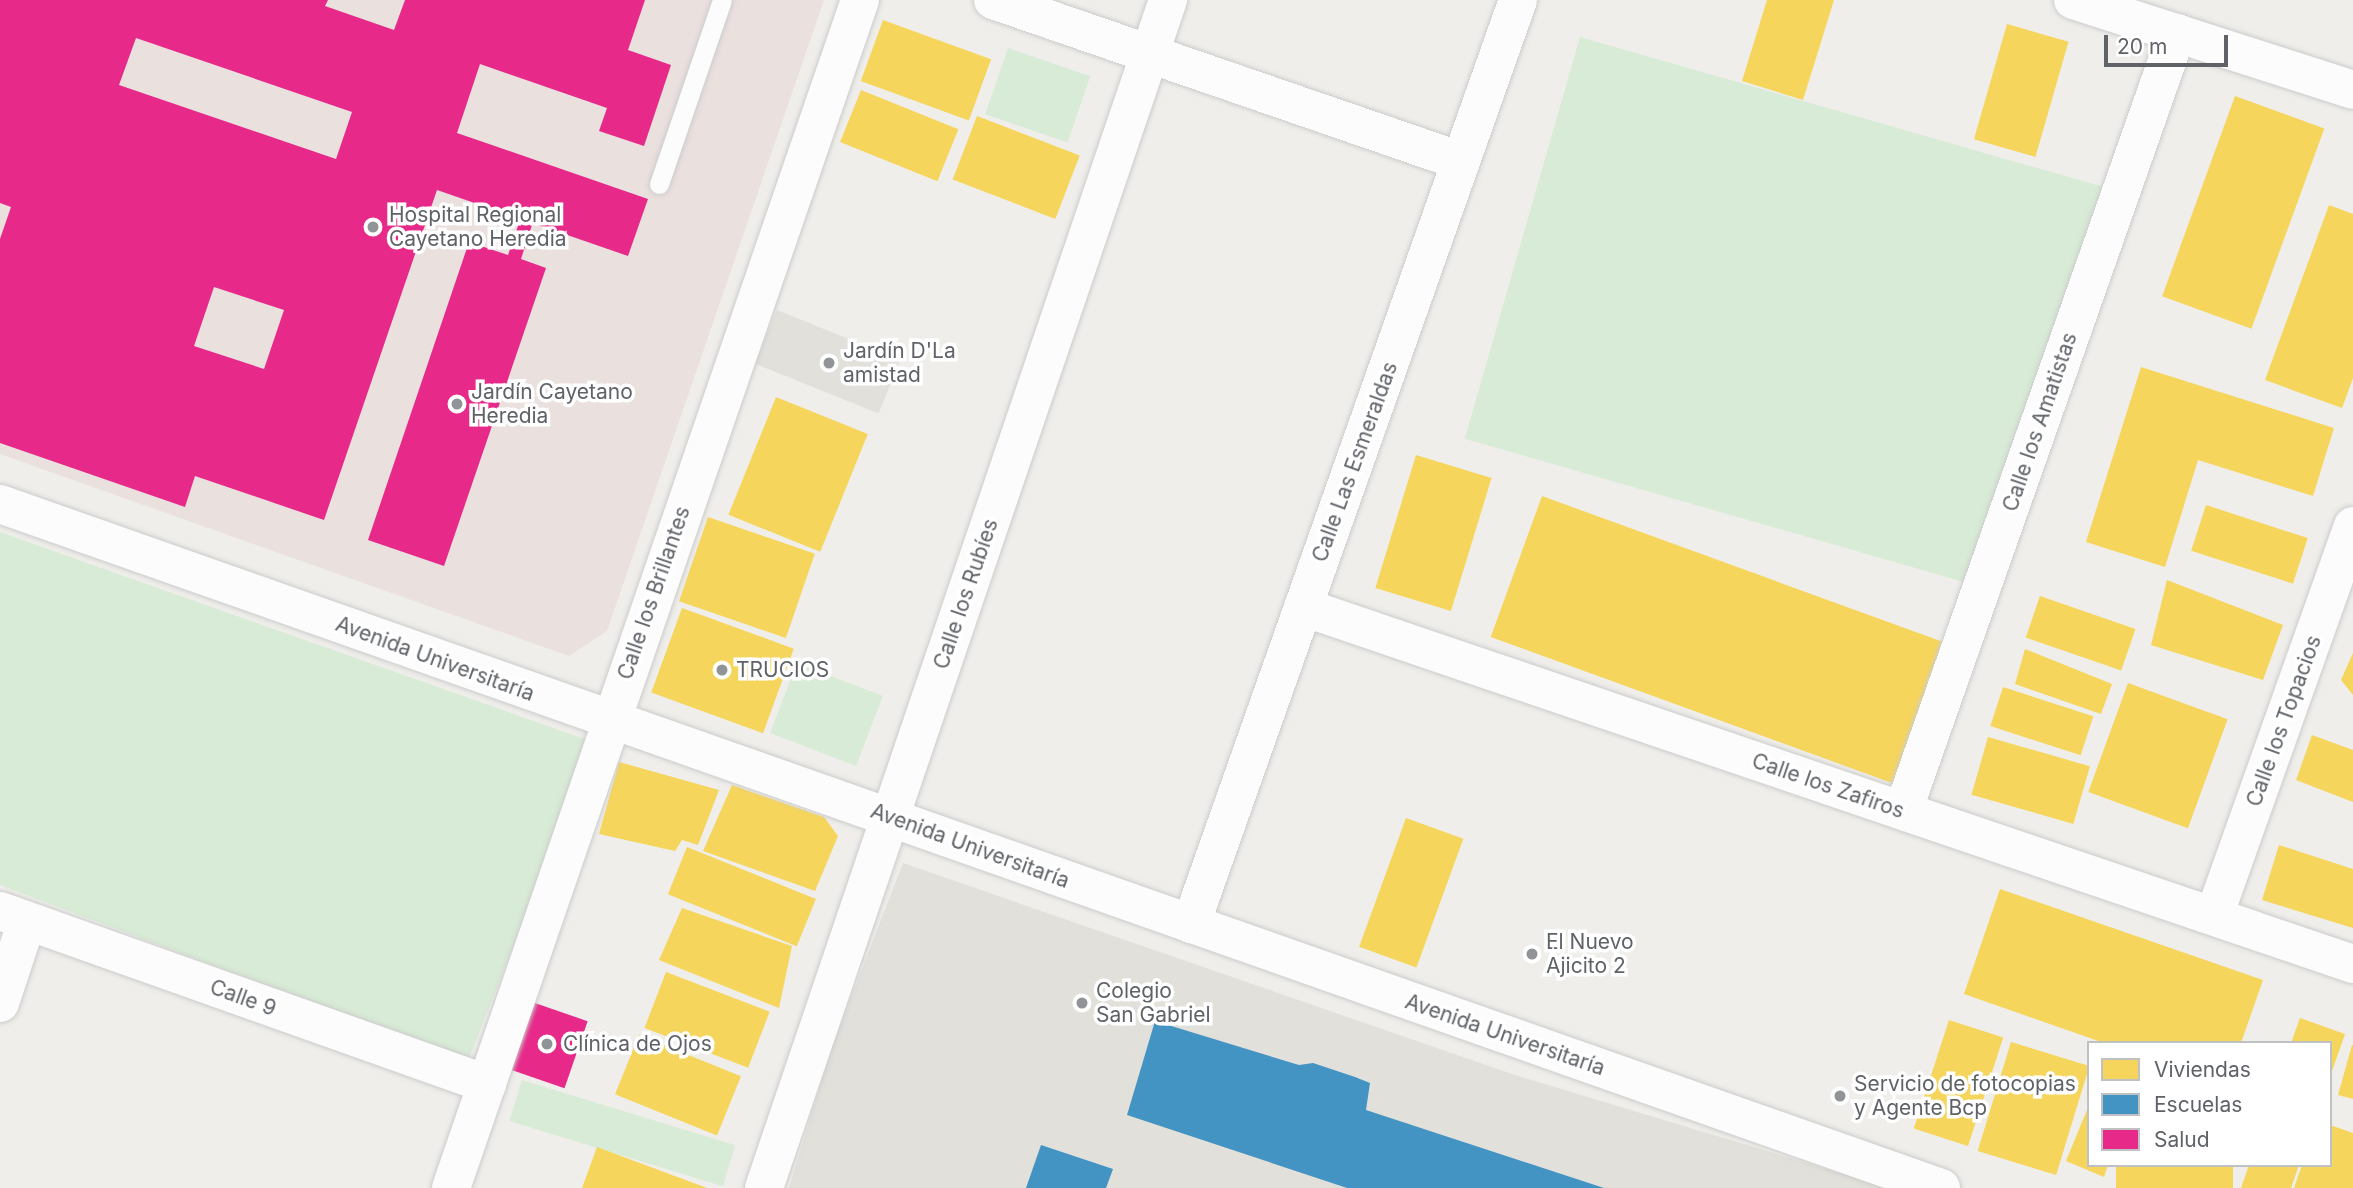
<!DOCTYPE html>
<html>
<head>
<meta charset="utf-8">
<style>
  body { margin:0 }
  #map { position:relative; width:2353px; height:1188px; overflow:hidden; background:#efeeea; font-family:Inter,sans-serif }
  div>[style] { position:absolute }
  [style*='--x'] { left:calc(var(--x)*1px); top:calc(var(--y)*1px); width:calc(var(--w)*1px); rotate:calc(var(--a)*1deg) }
  .education>* { inset:0; background:#e2e0da; transform-origin:0 0 }
  .medical>* { inset:0; background:#eae0de }
  .green>* { inset:0; background:#d8ebd6; transform-origin:0 0 }
  .homes>* { inset:0; background:#f6d55c; transform-origin:0 0 }
  .schools>* { inset:0; background:#4393c3 }
  .health>* { inset:0; background:#e7298a; transform-origin:0 0 }
  .roads { filter:drop-shadow(0 0 2px #cbcccc) drop-shadow(0 0 2px #cbcccc) }
  .service>* { height:19px; margin:-9.5px; padding:0 9.5px; transform-origin:9.5px; border-radius:9.5px; background:#fdfcfc }
  .minor>* { height:38px; margin:-19px; padding:0 19px; transform-origin:19px; border-radius:19px; background:#fdfcfc }
  .dots>* { width:19px; height:19px; translate:-50% -50%; box-sizing:border-box; border:4px solid #fff; border-radius:50% }
  span { translate:-50% -50%; white-space:nowrap; text-align:center; line-height:1.15; -webkit-text-stroke:7px #fff; paint-order:stroke }
  .poi-label { font-size:21px; color:#5f6368 }
  .left { translate:0 -50%; text-align:left }
  .street-label { font-size:21px; color:#5f6368 }
  .legend { position:absolute; left:2087px; top:1041px; width:245px; height:126px; box-sizing:border-box; background:#fff; border:2px solid #bfc1c3; margin:0; padding:9px 12px; list-style:none; font-size:21px; color:#5f6368 }
  .legend li { display:flex; align-items:center; gap:14px; height:35px }
  .legend b { width:35px; border:2px solid #bfc1c3 }
  .scale { position:absolute; left:2104px; top:35px; width:124px; height:32px; box-sizing:border-box; border:4px solid #5f6368; border-top:0; padding-left:9px; font-size:21px; line-height:24px; white-space:nowrap; color:#5f6368; -webkit-text-stroke:5px #fff; paint-order:stroke }
</style>
</head>
<body>
<div id="map">
  <div class="education">
    <i style="left:777px;top:310px;width:133px;height:58px;rotate:22deg"></i>
    <i style="clip-path:polygon(903px 863px,1515px 1075px,1889px 1188px,789px 1188px,832px 1047px)"></i>
  </div>
  <div class="medical">
    <i style="clip-path:polygon(0 0,824px 0,607px 631px,569px 656px,0 454px)"></i>
  </div>
  <div class="green">
    <i style="left:1580px;top:37px;width:550px;height:418px;rotate:16deg"></i>
    <i style="left:1008px;top:48px;width:87px;height:70px;rotate:19deg"></i>
    <i style="clip-path:polygon(0 532px,593px 742px,468px 1061px,0 885px)"></i>
    <i style="left:797px;top:663px;width:92px;height:75px;rotate:21deg"></i>
    <i style="left:522px;top:1080px;width:223px;height:43px;rotate:17deg"></i>
  </div>
  <div class="homes">
    <i style="clip-path:polygon(1767px 0,1834px 0,1803px 100px,1742px 81px)"></i>
    <i style="left:883px;top:20px;width:115px;height:65px;rotate:20deg"></i>
    <i style="left:2007px;top:24px;width:64px;height:120px;rotate:16deg"></i>
    <i style="left:861px;top:90px;width:105px;height:56px;rotate:22deg"></i>
    <i style="left:2235px;top:96px;width:95px;height:213px;rotate:20deg"></i>
    <i style="left:977px;top:116px;width:110px;height:68px;rotate:21deg"></i>
    <i style="clip-path:polygon(2329px 205px,2353px 214px,2353px 378px,2342px 408px,2265px 380px)"></i>
    <i style="clip-path:polygon(2141px 367px,2334px 428px,2313px 496px,2198px 460px,2165px 567px,2086px 542px)"></i>
    <i style="left:776px;top:397px;width:99px;height:127px;rotate:22deg"></i>
    <i style="left:1416px;top:455px;width:79px;height:139px;rotate:17deg"></i>
    <i style="left:1542px;top:496px;width:435px;height:150px;rotate:20deg"></i>
    <i style="left:2206px;top:505px;width:107px;height:48px;rotate:18deg"></i>
    <i style="left:708px;top:517px;width:113px;height:89px;rotate:19deg"></i>
    <i style="clip-path:polygon(2167px 580px,2283px 625px,2263px 680px,2151px 645px)"></i>
    <i style="left:2040px;top:596px;width:101px;height:44px;rotate:19deg"></i>
    <i style="left:682px;top:608px;width:119px;height:90px;rotate:20deg"></i>
    <i style="clip-path:polygon(2025px 649px,2112px 684px,2101px 714px,2015px 684px)"></i>
    <i style="clip-path:polygon(2353px 653px,2353px 695px,2341px 680px)"></i>
    <i style="left:2128px;top:683px;width:106px;height:116px;rotate:20deg"></i>
    <i style="left:2003px;top:687px;width:95px;height:41px;rotate:18deg"></i>
    <i style="clip-path:polygon(2312px 735px,2353px 750px,2353px 802px,2296px 780px)"></i>
    <i style="left:1988px;top:737px;width:106px;height:60px;rotate:16deg"></i>
    <i style="clip-path:polygon(619px 762px,719px 790px,698px 845px,682px 840px,675px 851px,599px 834px)"></i>
    <i style="clip-path:polygon(732px 785px,824px 817px,838px 836px,815px 891px,703px 851px)"></i>
    <i style="left:1406px;top:818px;width:61px;height:137px;rotate:20deg"></i>
    <i style="clip-path:polygon(2279px 845px,2353px 869px,2353px 928px,2262px 900px)"></i>
    <i style="left:687px;top:847px;width:139px;height:51px;rotate:22deg"></i>
    <i style="clip-path:polygon(2000px 889px,2263px 980px,2241px 1043px,2104px 1043px,1964px 994px)"></i>
    <i style="clip-path:polygon(682px 908px,792px 946px,779px 1008px,659px 960px)"></i>
    <i style="left:666px;top:972px;width:111px;height:60px;rotate:21deg"></i>
    <i style="clip-path:polygon(2300px 1018px,2345px 1034px,2331px 1074px,2330px 1043px,2291px 1043px)"></i>
    <i style="left:1949px;top:1020px;width:57px;height:114px;rotate:18deg"></i>
    <i style="left:639px;top:1035px;width:110px;height:64px;rotate:22deg"></i>
    <i style="left:2011px;top:1042px;width:82px;height:114px;rotate:17deg"></i>
    <i style="clip-path:polygon(2352px 1045px,2353px 1045px,2353px 1099px,2338px 1095px)"></i>
    <i style="clip-path:polygon(2089px 1105px,2089px 1165px,2108px 1165px,2104px 1177px,2066px 1161px)"></i>
    <i style="clip-path:polygon(2330px 1125px,2353px 1133px,2353px 1188px,2294px 1188px,2302px 1165px,2330px 1165px)"></i>
    <i style="clip-path:polygon(597px 1147px,707px 1188px,582px 1188px)"></i>
    <i style="left:2116px;top:1165px;width:117px;height:25px"></i>
    <i style="clip-path:polygon(2249px 1165px,2299px 1165px,2291px 1188px,2241px 1188px)"></i>
  </div>
  <div class="schools">
    <i style="clip-path:polygon(1155px 1021px,1299px 1065px,1313px 1063px,1355px 1077px,1370px 1083px,1366px 1110px,1604px 1188px,1347px 1188px,1127px 1115px)"></i>
    <i style="clip-path:polygon(1041px 1145px,1113px 1169px,1106px 1188px,1026px 1188px)"></i>
  </div>
  <div class="health">
    <i style="clip-path:polygon(evenodd,0 0,328px 0,325px 6px,394px 30px,405px 0,645px 0,628px 50px,671px 65px,644px 146px,599px 131px,607px 108px,480px 64px,457px 133px,648px 199px,628px 256px,437px 190px,324px 520px,195px 476px,185px 507px,0 443px,0 239px,11px 207px,0 203px,0 0,136px 38px,352px 112px,336px 159px,119px 85px,136px 38px,0 0,214px 287px,284px 310px,264px 369px,194px 346px,214px 287px)"></i>
    <i style="clip-path:polygon(520px 220px,532px 225px,521px 259px,546px 268px,444px 566px,368px 540px,469px 242px,508px 255px)"></i>
    <i style="left:529px;top:1001px;width:62px;height:71px;rotate:19deg"></i>
  </div>
  <div class="roads">
    <div class="service">
      <i style="--x:659;--y:184;--w:194;--a:-71.1"></i>
    </div>
    <div class="minor">
      <i style="--x:993;--y:0;--w:495;--a:19"></i>
      <i style="--x:2073;--y:0;--w:294;--a:17.8"></i>
      <i style="--x:0;--y:504;--w:2058;--a:19.41"></i>
      <i style="--x:1303;--y:607;--w:1109;--a:18.78"></i>
      <i style="--x:1903;--y:811;--w:825;--a:-70.6"></i>
      <i style="--x:0;--y:911;--w:517;--a:19.56"></i>
      <i style="--x:2214;--y:916;--w:414;--a:-70.4"></i>
      <i style="--x:1191;--y:924;--w:980;--a:-70.51"></i>
      <i style="--x:0;--y:1003;--w:86;--a:-71.8"></i>
      <i style="--x:451;--y:1188;--w:1256;--a:-71"></i>
      <i style="--x:764;--y:1188;--w:1255;--a:-71.22"></i>
    </div>
  </div>
  <div class="dots">
    <i style="left:373px;top:227px;background:#919496"></i>
    <i style="left:829px;top:363px;background:#919496"></i>
    <i style="left:457px;top:404px;background:#919496"></i>
    <i style="left:722px;top:670px;background:#919496"></i>
    <i style="left:1532px;top:954px;background:#919496"></i>
    <i style="left:1082px;top:1003px;background:#919496"></i>
    <i style="left:547px;top:1044px;background:#919496"></i>
    <i style="left:1840px;top:1096px;background:#919496"></i>
  </div>
  <div class="poi-label">
    <span class="left" style="left:389px;top:227px">Hospital Regional<br>Cayetano Heredia</span>
    <span class="left" style="left:843px;top:363px">Jardín D'La<br>amistad</span>
    <span class="left" style="left:471px;top:404px">Jardín Cayetano<br>Heredia</span>
    <span class="left" style="left:736px;top:670px">TRUCIOS</span>
    <span class="left" style="left:1546px;top:954px">El Nuevo<br>Ajicito 2</span>
    <span class="left" style="left:1096px;top:1003px">Colegio<br>San Gabriel</span>
    <span class="left" style="left:563px;top:1044px">Clínica de Ojos</span>
    <span class="left" style="left:1854px;top:1096px">Servicio de fotocopias<br>y Agente Bcp</span>
  </div>
  <div class="street-label">
    <span style="left:2040px;top:422px;rotate:-71deg">Calle los Amatistas</span>
    <span style="left:1355px;top:462px;rotate:-70deg">Calle Las Esmeraldas</span>
    <span style="left:654px;top:593px;rotate:-71deg">Calle los Brillantes</span>
    <span style="left:966px;top:594px;rotate:-71deg">Calle los Rubíes</span>
    <span style="left:435px;top:659px;rotate:20deg">Avenida Universitaría</span>
    <span style="left:2284px;top:721px;rotate:-70deg">Calle los Topacios</span>
    <span style="left:1828px;top:786px;rotate:19deg">Calle los Zafiros</span>
    <span style="left:970px;top:846px;rotate:20deg">Avenida Universitaría</span>
    <span style="left:243px;top:998px;rotate:20deg">Calle 9</span>
    <span style="left:1505px;top:1035px;rotate:19deg">Avenida Universitaría</span>
  </div>
  <ul class="legend">
  <li><b style="height:19px;background:#f6d55c"></b>Viviendas</li>
  <li><b style="height:19px;background:#4393c3"></b>Escuelas</li>
  <li><b style="height:19px;background:#e7298a"></b>Salud</li>
  </ul>
  <div class="scale">20 m</div>
</div>
</body>
</html>
